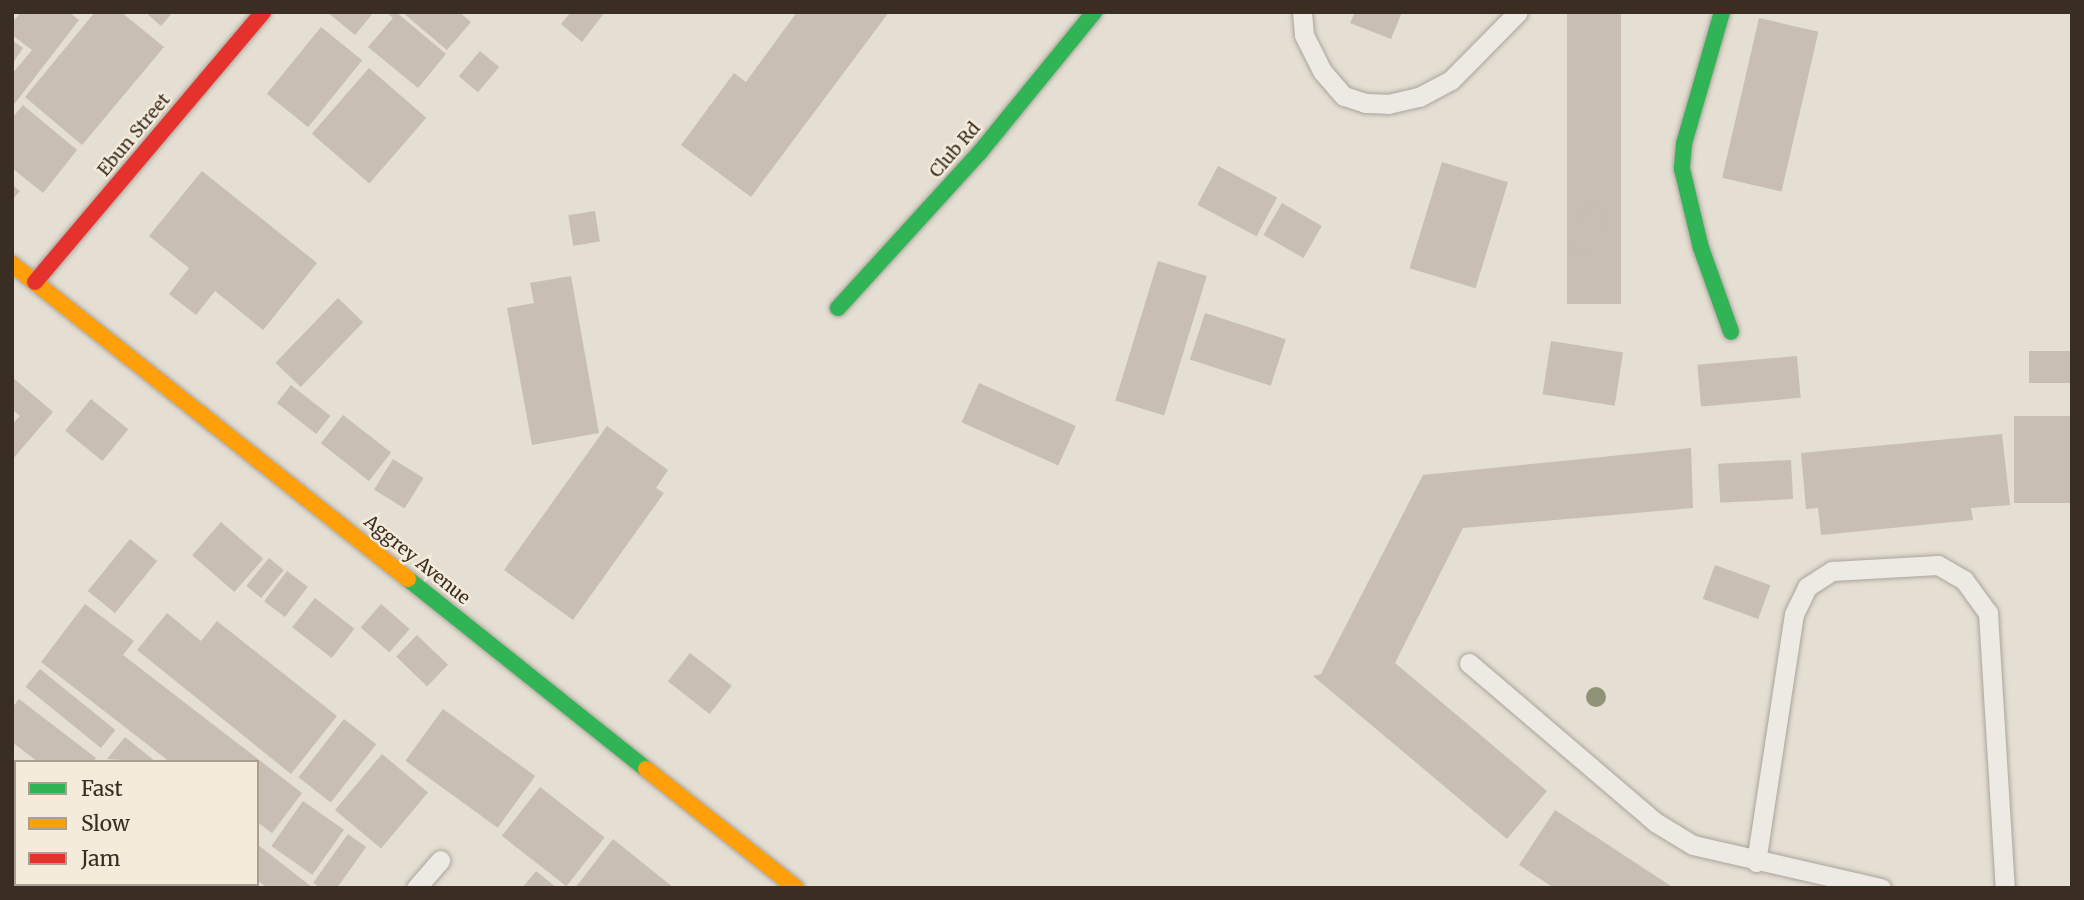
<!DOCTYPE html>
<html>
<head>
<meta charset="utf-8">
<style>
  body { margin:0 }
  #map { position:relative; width:2084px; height:900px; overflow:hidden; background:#e4ded3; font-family:Merriweather,serif }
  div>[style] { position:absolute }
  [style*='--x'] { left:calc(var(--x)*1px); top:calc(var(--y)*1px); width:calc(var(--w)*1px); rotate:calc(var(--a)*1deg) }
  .building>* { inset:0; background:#c8beb3; transform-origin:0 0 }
  .roads { filter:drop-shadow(0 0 2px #aaa49b) drop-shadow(0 0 2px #aaa49b) }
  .lane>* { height:19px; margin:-9.5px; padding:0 9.5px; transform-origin:9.5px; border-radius:9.5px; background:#edeae3 }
  .fast>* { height:16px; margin:-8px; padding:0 8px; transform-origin:8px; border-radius:8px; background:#30b455 }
  .slow>* { height:16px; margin:-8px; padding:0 8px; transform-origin:8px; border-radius:8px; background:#ff9f0a }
  .jam>* { height:16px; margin:-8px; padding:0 8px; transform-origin:8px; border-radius:8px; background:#e5322d }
  .trees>* { width:20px; height:20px; margin:-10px; border-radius:50%; background:#909376 }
  span { translate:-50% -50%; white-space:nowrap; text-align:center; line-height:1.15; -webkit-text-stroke:5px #f4ebda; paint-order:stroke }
  .street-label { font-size:18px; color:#3a2d22 }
  .frame { position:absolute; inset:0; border:14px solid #3a2d22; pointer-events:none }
  .legend { position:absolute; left:14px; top:760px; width:245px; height:126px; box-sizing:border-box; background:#f4ebda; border:2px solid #aa9f90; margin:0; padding:9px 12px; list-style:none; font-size:21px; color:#3a2d22 }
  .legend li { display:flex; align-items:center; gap:14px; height:35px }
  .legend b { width:35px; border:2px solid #aa9f90 }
</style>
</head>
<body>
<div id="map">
  <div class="building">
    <i style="clip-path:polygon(21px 12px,69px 12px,79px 20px,12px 107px,12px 74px,32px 50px,12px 35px,12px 23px)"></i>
    <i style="clip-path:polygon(95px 12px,121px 12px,164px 47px,82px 145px,25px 97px)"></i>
    <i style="clip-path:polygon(145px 12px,173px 12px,161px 26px)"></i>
    <i style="clip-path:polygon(327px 12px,374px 12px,355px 35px)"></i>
    <i style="clip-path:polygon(386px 12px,396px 12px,446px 54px,418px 88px,368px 47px,393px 18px)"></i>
    <i style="clip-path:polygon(402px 12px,459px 12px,471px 22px,447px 50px)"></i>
    <i style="clip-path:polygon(571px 12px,605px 12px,582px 42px,561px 24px)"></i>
    <i style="clip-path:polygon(797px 12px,889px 12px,751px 197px,681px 145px,734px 73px,746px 82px)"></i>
    <i style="clip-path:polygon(1355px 12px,1402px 12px,1391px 39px,1350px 23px)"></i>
    <i style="left:1567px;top:12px;width:54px;height:292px"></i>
    <i style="left:1759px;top:18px;width:61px;height:164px;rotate:13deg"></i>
    <i style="left:321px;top:27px;width:53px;height:86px;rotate:39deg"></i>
    <i style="clip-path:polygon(12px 40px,23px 48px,12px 64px)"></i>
    <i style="left:480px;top:51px;width:25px;height:33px;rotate:40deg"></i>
    <i style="left:369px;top:68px;width:76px;height:87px;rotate:41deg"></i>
    <i style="clip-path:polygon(23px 105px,77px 150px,43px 193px,12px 168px,12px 118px)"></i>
    <i style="left:1442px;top:162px;width:69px;height:111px;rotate:17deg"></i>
    <i style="left:1218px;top:166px;width:67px;height:44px;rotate:28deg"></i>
    <i style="clip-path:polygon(202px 171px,317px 263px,263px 330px,215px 291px,196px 315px,169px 294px,189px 268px,149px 236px)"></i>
    <i style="clip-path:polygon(12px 185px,20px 191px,12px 200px)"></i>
    <i style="left:1282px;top:203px;width:46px;height:37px;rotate:30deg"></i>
    <i style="left:1587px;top:203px;width:22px;height:47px;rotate:18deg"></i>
    <i style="left:595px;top:211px;width:31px;height:27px;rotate:81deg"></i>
    <i style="left:1158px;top:261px;width:51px;height:146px;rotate:17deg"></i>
    <i style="clip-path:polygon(571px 276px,599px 433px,532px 445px,507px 308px,534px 303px,530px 283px)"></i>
    <i style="left:338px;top:298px;width:35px;height:90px;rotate:44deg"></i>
    <i style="left:1205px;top:313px;width:85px;height:49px;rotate:18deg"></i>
    <i style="left:1551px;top:341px;width:73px;height:54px;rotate:9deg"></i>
    <i style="left:2072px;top:351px;width:32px;height:43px;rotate:90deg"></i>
    <i style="left:1797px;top:356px;width:42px;height:100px;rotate:85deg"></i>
    <i style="clip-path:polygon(12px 377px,53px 412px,12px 460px,12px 424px,20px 416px,12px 409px)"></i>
    <i style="left:979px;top:383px;width:106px;height:43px;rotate:24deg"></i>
    <i style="left:291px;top:385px;width:50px;height:23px;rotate:38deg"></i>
    <i style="left:91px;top:399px;width:48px;height:41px;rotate:39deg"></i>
    <i style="left:343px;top:415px;width:61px;height:36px;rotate:38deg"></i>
    <i style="left:2072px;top:416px;width:87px;height:58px;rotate:90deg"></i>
    <i style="clip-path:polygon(607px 426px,668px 470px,656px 488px,664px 493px,573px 620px,504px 570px)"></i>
    <i style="clip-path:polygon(2002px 434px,2010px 505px,1971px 508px,1973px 520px,1821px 535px,1818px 508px,1806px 509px,1801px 453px)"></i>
    <i style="clip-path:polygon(1691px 448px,1693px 508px,1463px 528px,1395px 663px,1547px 791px,1507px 839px,1313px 676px,1321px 674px,1423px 475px)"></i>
    <i style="left:393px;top:459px;width:36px;height:36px;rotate:32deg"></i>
    <i style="left:1791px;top:460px;width:39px;height:73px;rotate:87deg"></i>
    <i style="left:221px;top:522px;width:56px;height:44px;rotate:41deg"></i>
    <i style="left:130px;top:539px;width:35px;height:67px;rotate:39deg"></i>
    <i style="left:269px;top:558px;width:19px;height:36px;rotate:39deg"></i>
    <i style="left:1715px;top:565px;width:59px;height:36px;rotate:20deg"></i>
    <i style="left:287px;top:571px;width:26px;height:38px;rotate:37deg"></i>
    <i style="left:315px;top:598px;width:50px;height:37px;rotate:38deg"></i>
    <i style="clip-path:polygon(85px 604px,134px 641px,123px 655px,302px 793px,272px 833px,257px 822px,257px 762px,170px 762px,41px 662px)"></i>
    <i style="left:381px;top:604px;width:38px;height:31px;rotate:41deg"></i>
    <i style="clip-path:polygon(167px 613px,201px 641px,217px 621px,337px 716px,291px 774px,137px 650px)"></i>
    <i style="left:417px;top:635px;width:43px;height:30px;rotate:44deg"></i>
    <i style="left:690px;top:653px;width:53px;height:36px;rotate:38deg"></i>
    <i style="left:40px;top:669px;width:97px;height:23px;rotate:39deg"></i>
    <i style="clip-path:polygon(19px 699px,96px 758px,93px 762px,38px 762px,12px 742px,12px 708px)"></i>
    <i style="left:443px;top:709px;width:114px;height:64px;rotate:36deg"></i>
    <i style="left:344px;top:719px;width:41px;height:74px;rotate:38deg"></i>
    <i style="clip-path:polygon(125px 737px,156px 762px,107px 759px)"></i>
    <i style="left:382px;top:754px;width:60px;height:73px;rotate:40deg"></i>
    <i style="left:540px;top:787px;width:82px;height:62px;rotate:38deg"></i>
    <i style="left:303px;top:801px;width:50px;height:55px;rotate:35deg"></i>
    <i style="clip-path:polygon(1555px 810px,1674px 888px,1554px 888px,1519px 865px)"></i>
    <i style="clip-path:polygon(12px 833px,16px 836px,16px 884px,75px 884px,80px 888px,12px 888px)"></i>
    <i style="clip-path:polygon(348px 834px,366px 847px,337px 888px,321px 888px,313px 883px)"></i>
    <i style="clip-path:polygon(613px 839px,674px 888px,575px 888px)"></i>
    <i style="clip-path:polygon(257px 844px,313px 888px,267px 888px,257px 880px)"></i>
    <i style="clip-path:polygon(536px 871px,557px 888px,522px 888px)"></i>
    <i style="clip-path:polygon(211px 884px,248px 884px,252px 888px,208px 888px)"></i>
  </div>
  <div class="roads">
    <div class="lane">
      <i style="--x:1302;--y:12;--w:23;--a:85"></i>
      <i style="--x:1304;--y:35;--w:40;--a:63.4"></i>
      <i style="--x:1322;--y:71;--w:33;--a:49"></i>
      <i style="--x:1344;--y:96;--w:22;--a:18"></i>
      <i style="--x:1365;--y:103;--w:23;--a:2"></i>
      <i style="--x:1388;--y:104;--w:32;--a:-13"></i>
      <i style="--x:1419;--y:97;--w:36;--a:-28"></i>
      <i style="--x:1451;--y:80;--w:95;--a:-45.4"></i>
      <i style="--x:1469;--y:663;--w:245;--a:40.5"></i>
      <i style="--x:1655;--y:822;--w:44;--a:31.2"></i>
      <i style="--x:1693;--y:845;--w:193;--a:12.9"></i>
      <i style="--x:1756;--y:862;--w:251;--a:-81.3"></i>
      <i style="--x:1794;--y:614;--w:30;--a:-64"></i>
      <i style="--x:1807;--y:587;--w:30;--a:-33"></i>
      <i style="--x:1832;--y:571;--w:106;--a:-3.2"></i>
      <i style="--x:1938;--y:565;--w:30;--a:30"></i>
      <i style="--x:1964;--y:580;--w:41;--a:54"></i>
      <i style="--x:1988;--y:613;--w:276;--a:86.5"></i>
      <i style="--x:416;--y:888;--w:37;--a:-49"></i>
    </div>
    <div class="fast">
      <i style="--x:1722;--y:12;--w:137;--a:106.1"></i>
      <i style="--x:1684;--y:144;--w:25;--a:95"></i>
      <i style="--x:1682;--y:169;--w:81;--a:76.5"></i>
      <i style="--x:1701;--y:248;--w:89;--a:70.3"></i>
      <i style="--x:838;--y:308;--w:211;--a:-47.7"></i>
      <i style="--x:980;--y:152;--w:181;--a:-50.8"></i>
      <i style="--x:408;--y:579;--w:305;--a:38.6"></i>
    </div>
    <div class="slow">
      <i style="--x:12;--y:264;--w:506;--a:38.5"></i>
      <i style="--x:646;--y:769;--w:191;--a:38.4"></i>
    </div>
    <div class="jam">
      <i style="--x:35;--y:282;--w:353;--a:-49.8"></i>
    </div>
  </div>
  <div class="trees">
    <i style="left:1596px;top:697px"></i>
  </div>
  <div class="street-label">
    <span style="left:134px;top:135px;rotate:-50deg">Ebun Street</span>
    <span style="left:955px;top:150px;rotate:-49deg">Club Rd</span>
    <span style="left:417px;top:560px;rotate:39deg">Aggrey Avenue</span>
  </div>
  <div class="frame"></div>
  <ul class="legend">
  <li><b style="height:9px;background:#30b455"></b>Fast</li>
  <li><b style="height:9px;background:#ff9f0a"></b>Slow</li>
  <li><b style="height:9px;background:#e5322d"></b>Jam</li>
  </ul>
</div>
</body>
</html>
